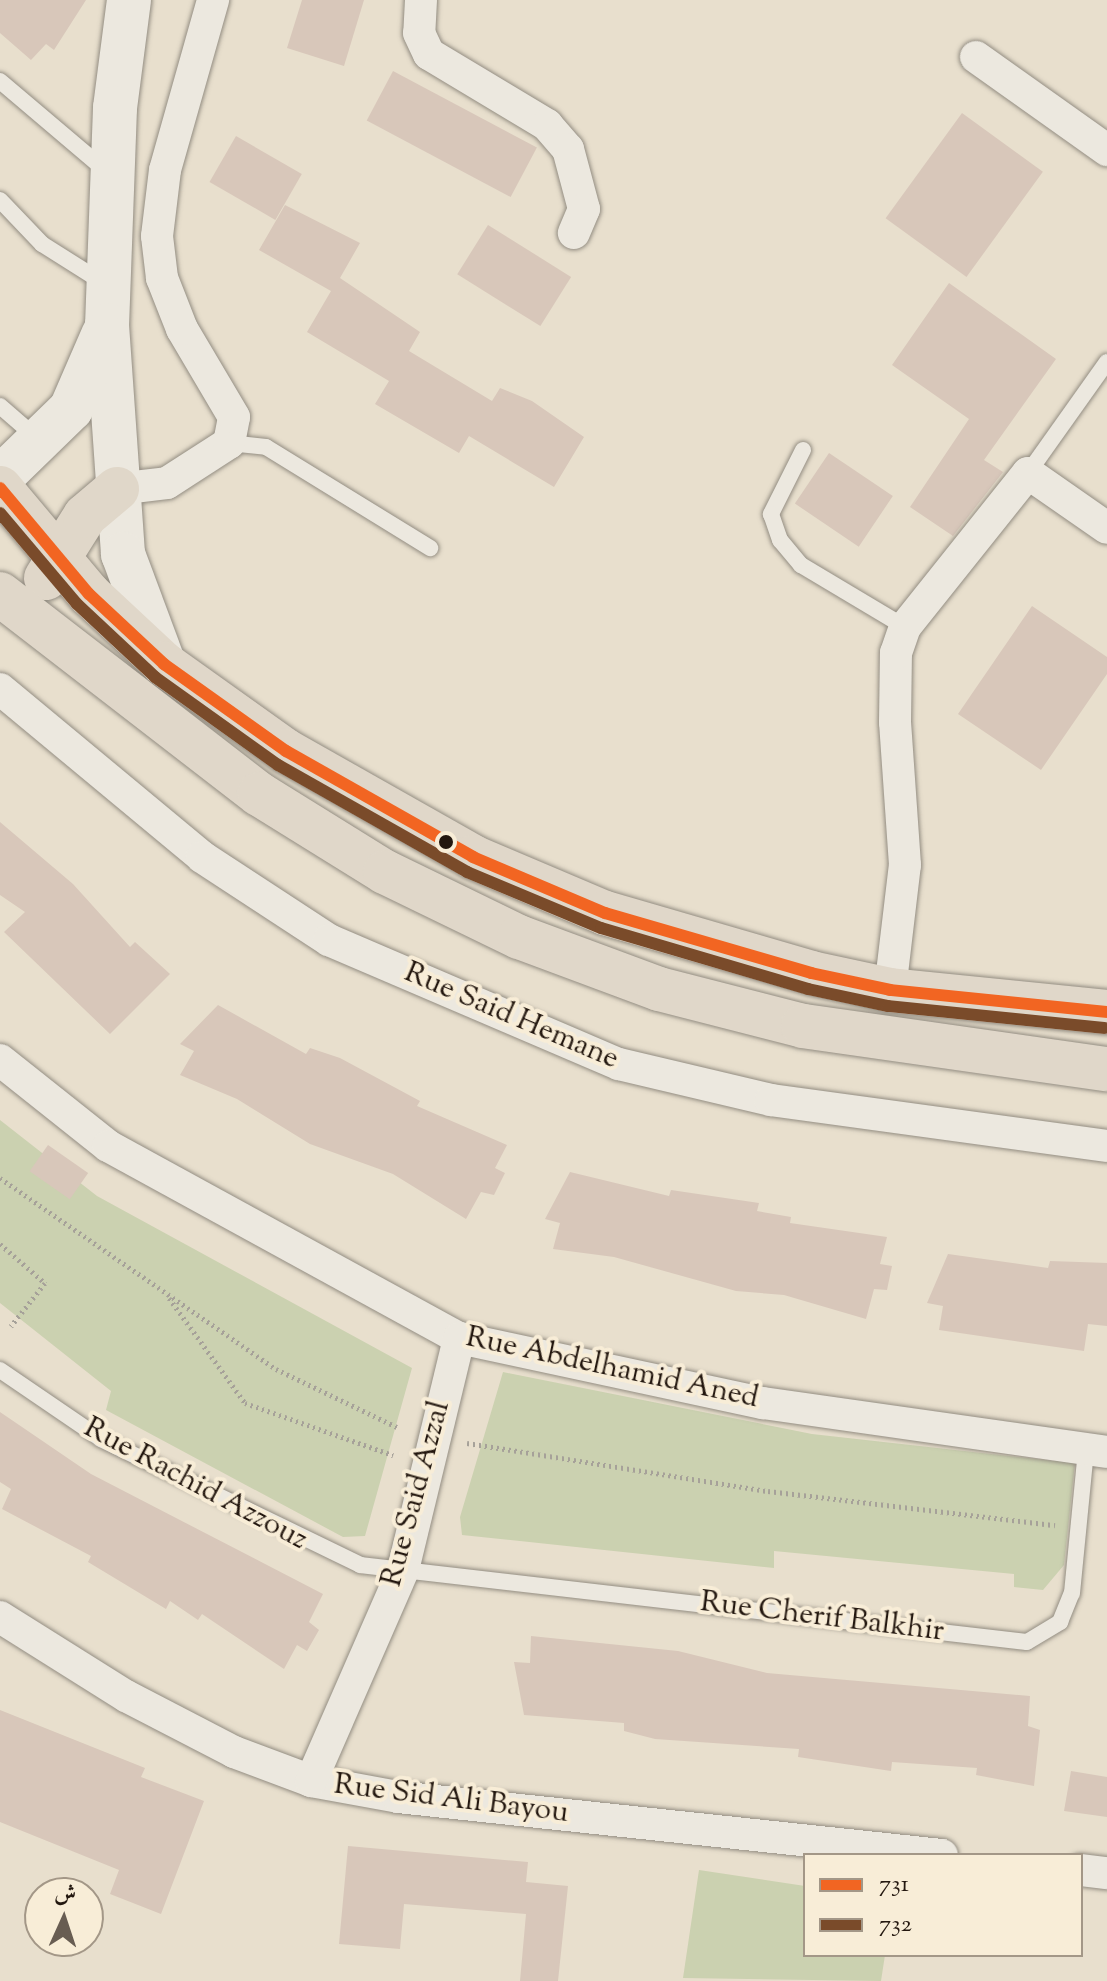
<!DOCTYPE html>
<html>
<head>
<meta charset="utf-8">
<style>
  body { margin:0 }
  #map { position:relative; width:1107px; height:1981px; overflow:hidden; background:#e8dfcd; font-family:"Sorts Mill Goudy",Amiri,serif }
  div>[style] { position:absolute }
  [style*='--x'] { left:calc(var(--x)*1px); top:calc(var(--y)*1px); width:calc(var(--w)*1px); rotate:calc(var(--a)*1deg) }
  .green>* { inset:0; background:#cbd1b0 }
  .building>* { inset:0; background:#d8c7ba; transform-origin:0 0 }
  .path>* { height:5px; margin-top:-2.5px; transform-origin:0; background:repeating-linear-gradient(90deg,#a6a199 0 2px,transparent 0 6px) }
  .roads { filter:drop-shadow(0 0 2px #938d82) drop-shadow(0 0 2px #938d82) }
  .lane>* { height:16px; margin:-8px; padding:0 8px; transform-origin:8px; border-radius:8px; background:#ece8df }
  .street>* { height:32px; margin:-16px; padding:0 16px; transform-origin:16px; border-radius:16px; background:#ece8df }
  .secondary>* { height:44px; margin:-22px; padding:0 22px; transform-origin:22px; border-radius:22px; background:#ece8df }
  .primary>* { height:44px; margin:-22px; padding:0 22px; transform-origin:22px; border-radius:22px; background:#e0d7c9 }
  .bus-1>* { height:12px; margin:-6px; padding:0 6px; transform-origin:6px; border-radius:6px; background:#f26522 }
  .bus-2>* { height:12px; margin:-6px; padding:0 6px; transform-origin:6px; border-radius:6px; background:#7a4b2a }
  .dots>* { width:22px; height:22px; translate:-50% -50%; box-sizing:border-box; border:4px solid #f8edd7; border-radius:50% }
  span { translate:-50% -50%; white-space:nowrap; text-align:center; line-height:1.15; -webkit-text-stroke:8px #f8edd7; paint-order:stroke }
  .street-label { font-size:30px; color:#23170f }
  .legend { position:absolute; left:803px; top:1853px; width:280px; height:104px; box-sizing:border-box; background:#f8edd7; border:2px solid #a39787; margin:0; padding:10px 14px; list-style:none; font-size:24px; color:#23170f }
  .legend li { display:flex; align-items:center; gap:16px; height:40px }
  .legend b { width:40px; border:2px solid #a39787 }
  .north { position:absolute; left:24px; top:1877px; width:80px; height:80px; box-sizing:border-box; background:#f8edd7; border:2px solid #a39787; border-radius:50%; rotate:3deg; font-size:22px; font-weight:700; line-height:32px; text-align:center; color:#23170f }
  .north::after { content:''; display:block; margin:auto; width:28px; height:36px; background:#685d52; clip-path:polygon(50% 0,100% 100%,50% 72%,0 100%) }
</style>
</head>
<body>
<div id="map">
  <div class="green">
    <i style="clip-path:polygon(0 1120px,97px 1196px,412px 1368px,365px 1536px,343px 1537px,106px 1410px,111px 1391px,0 1303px)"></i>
    <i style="clip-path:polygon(503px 1372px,812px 1434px,1055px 1461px,1076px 1453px,1064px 1565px,1043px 1590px,1014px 1587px,1014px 1574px,774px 1551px,774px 1568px,462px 1535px,460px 1517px)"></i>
    <i style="clip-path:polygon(699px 1870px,805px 1886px,805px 1955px,885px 1955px,881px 1981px,683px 1978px)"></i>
  </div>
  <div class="building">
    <i style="clip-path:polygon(0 0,86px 0,54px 50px,46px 44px,31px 60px,0 33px)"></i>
    <i style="clip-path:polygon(302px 0,364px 0,344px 66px,287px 48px)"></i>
    <i style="left:393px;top:71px;width:163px;height:56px;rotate:28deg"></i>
    <i style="left:962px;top:113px;width:100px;height:130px;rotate:36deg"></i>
    <i style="left:236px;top:136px;width:76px;height:53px;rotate:30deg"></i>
    <i style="clip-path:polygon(285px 205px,360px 243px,340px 278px,420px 332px,409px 351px,492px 401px,500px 388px,532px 401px,584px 437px,554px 487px,469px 436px,459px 453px,375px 404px,389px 381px,307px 332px,331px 291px,259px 250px)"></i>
    <i style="left:488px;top:225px;width:98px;height:58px;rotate:32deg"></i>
    <i style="clip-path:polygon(949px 283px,1056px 359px,984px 460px,1003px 472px,953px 536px,910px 507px,969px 419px,892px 365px)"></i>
    <i style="left:829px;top:453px;width:77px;height:61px;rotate:34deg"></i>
    <i style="clip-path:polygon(1032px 606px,1107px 657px,1107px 674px,1041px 770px,958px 714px)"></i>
    <i style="clip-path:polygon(0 822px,73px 884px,130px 947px,135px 942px,170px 974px,110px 1034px,4px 932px,25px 912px,0 895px)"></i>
    <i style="clip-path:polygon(218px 1005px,306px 1054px,310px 1048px,340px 1058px,420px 1101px,417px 1106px,507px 1145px,495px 1168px,505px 1173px,494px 1195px,481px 1192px,466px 1219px,393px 1174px,310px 1144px,237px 1099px,180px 1075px,194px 1051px,180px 1044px)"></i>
    <i style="left:48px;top:1145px;width:49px;height:32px;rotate:35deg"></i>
    <i style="clip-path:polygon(570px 1172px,669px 1196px,671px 1190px,759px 1203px,757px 1211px,791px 1217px,790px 1223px,887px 1237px,880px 1264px,892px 1266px,887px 1290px,874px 1289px,866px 1319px,784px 1295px,736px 1291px,614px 1257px,553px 1249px,560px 1223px,545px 1219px)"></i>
    <i style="clip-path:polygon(948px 1254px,1048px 1268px,1050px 1261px,1107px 1263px,1107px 1326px,1088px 1324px,1084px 1351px,939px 1330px,943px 1306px,927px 1303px)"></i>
    <i style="clip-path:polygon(0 1412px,91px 1474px,323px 1594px,309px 1622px,319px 1630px,307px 1651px,297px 1645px,284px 1669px,202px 1614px,198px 1620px,170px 1601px,166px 1609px,88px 1562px,91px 1556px,2px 1509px,11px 1489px,0 1482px)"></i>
    <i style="clip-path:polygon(531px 1636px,678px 1651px,767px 1673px,1030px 1696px,1028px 1726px,1040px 1730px,1034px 1786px,976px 1775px,977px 1768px,892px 1762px,891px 1771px,798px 1757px,799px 1749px,655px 1739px,624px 1731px,624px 1723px,524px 1715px,514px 1662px,530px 1663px)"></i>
    <i style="clip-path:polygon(0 1710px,145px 1768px,141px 1777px,204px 1801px,161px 1914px,110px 1894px,119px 1870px,0 1822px)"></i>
    <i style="clip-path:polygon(1071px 1771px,1107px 1777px,1107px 1817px,1064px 1811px)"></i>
    <i style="clip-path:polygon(348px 1846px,528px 1862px,526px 1882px,568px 1886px,558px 1981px,520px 1981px,526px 1914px,404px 1904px,400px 1949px,339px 1944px)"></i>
  </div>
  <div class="path">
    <i style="--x:0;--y:1178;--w:336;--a:34.7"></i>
    <i style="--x:276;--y:1369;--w:134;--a:25.6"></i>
    <i style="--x:0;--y:1244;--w:60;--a:40.9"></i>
    <i style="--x:45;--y:1283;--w:55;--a:128.3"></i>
    <i style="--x:169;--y:1298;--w:130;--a:54.1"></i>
    <i style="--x:245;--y:1403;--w:157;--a:19.4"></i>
    <i style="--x:467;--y:1443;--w:305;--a:9.1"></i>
    <i style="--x:768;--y:1491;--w:289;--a:6.8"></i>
  </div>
  <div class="roads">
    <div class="lane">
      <i style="--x:0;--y:81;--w:139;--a:40.3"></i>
      <i style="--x:0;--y:200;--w:61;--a:46.3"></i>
      <i style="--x:42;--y:244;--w:73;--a:32.2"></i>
      <i style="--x:0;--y:406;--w:50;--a:41"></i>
      <i style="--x:229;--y:443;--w:37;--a:6"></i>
      <i style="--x:266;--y:447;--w:193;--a:31.6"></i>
      <i style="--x:803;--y:450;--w:72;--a:116.6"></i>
      <i style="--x:771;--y:514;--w:28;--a:71"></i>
      <i style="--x:780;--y:540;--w:33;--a:50"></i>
      <i style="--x:801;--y:565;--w:121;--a:30.8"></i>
      <i style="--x:1028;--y:473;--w:136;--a:-54.6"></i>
      <i style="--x:0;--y:1370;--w:122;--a:34.3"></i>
      <i style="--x:101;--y:1439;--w:288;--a:25.9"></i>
      <i style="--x:360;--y:1565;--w:671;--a:6.59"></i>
      <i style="--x:1027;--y:1642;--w:39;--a:-31"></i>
      <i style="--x:1060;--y:1622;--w:31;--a:-68"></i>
      <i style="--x:1072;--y:1593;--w:145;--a:-84.4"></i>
    </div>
    <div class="street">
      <i style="--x:421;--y:0;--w:33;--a:93"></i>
      <i style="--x:419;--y:33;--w:23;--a:65"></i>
      <i style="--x:429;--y:54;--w:138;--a:31"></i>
      <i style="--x:547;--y:125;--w:32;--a:49"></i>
      <i style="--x:568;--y:149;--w:62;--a:75.1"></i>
      <i style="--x:584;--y:209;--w:26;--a:113"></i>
      <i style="--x:976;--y:57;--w:161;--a:35.4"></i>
      <i style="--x:117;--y:489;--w:50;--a:-6.8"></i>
      <i style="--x:167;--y:483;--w:74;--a:-32.8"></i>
      <i style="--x:229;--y:443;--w:26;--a:-79"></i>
      <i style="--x:234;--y:417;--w:102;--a:-120.6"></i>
      <i style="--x:182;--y:329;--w:55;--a:-111.4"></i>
      <i style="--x:162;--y:278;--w:42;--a:-96.8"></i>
      <i style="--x:157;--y:236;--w:66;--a:-83.1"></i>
      <i style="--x:165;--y:170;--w:177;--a:-74.2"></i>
      <i style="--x:0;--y:689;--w:263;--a:39.7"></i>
      <i style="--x:202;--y:857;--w:152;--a:33.2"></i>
      <i style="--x:329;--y:940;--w:315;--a:23.2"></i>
      <i style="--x:619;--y:1064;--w:156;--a:13.3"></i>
      <i style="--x:771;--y:1100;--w:339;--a:7.8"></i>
      <i style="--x:890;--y:990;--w:126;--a:-83.2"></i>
      <i style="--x:905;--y:865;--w:143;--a:-94"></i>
      <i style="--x:895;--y:722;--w:69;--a:-89.2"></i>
      <i style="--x:896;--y:653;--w:28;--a:-71"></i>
      <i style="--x:905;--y:627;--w:197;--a:-51.4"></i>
      <i style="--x:1028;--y:473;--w:96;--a:34.8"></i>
      <i style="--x:0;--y:1060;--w:138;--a:38.5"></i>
      <i style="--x:108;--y:1146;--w:400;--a:28.7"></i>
      <i style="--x:459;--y:1338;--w:311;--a:12.1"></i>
      <i style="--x:763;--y:1403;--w:347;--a:8.1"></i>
      <i style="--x:0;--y:1617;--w:149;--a:32.1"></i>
      <i style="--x:126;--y:1696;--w:122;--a:27.4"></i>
      <i style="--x:234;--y:1752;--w:82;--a:20.6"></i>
      <i style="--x:311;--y:1781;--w:88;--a:10.4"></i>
      <i style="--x:398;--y:1797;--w:547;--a:6.09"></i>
      <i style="--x:311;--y:1781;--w:230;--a:-66.4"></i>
      <i style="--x:403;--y:1570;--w:239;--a:-76.4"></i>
      <i style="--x:1081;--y:1870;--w:26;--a:7"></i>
    </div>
    <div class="secondary">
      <i style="--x:129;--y:0;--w:109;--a:97.4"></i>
      <i style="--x:115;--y:108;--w:217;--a:92.1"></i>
      <i style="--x:107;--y:325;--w:230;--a:86"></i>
      <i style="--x:123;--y:554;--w:117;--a:69.6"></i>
      <i style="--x:0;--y:478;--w:99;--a:-44.2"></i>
      <i style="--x:71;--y:409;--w:81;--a:-66.6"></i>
    </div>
    <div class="primary">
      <i style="--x:0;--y:488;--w:138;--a:50"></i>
      <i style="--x:89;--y:594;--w:103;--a:43"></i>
      <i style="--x:164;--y:664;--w:150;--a:35.5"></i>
      <i style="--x:286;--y:751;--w:215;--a:29.5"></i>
      <i style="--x:473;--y:857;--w:143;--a:23"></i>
      <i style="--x:605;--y:913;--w:215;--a:16.2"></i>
      <i style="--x:811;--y:973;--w:81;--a:12.1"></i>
      <i style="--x:890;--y:990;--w:218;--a:5.8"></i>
      <i style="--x:46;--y:578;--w:73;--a:-57.8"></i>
      <i style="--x:85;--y:516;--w:42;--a:-40.2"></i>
      <i style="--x:0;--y:594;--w:327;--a:37.7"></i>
      <i style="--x:259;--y:794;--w:148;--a:31.8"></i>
      <i style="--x:385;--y:872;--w:149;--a:25.9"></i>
      <i style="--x:519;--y:937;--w:149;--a:20.4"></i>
      <i style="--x:659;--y:989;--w:149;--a:14.4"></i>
      <i style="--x:803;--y:1026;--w:307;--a:8.1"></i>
    </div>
  </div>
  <div class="bus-1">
    <i style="--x:0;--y:488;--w:138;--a:50"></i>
    <i style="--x:89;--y:594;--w:103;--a:43"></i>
    <i style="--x:164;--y:664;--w:150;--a:35.5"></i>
    <i style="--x:286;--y:751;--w:215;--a:29.5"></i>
    <i style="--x:473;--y:857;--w:143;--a:23"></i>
    <i style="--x:605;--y:913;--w:215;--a:16.2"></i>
    <i style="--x:811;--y:973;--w:81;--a:12.1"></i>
    <i style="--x:890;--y:990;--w:218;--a:5.8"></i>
  </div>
  <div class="bus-2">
    <i style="--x:0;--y:513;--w:119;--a:49.8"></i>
    <i style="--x:77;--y:604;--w:107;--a:43.1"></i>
    <i style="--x:155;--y:677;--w:151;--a:35.6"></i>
    <i style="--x:278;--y:765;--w:217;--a:29.5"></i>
    <i style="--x:467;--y:872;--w:145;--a:22.7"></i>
    <i style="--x:601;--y:928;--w:216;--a:16.4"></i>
    <i style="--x:808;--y:989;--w:82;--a:12"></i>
    <i style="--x:888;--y:1006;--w:218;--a:5.8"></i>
  </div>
  <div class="dots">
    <i style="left:446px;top:842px;background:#23170f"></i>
  </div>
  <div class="street-label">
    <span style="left:511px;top:1017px;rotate:23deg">Rue Said Hemane</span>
    <span style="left:612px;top:1369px;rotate:12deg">Rue Abdelhamid Aned</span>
    <span style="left:195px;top:1485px;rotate:28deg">Rue Rachid Azzouz</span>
    <span style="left:417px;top:1494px;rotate:-75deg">Rue Said Azzal</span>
    <span style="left:822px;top:1618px;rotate:7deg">Rue Cherif Balkhir</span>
    <span style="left:451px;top:1800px;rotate:7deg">Rue Sid Ali Bayou</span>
  </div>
  <ul class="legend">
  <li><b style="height:10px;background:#f26522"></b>731</li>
  <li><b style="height:10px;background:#7a4b2a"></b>732</li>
  </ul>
  <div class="north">ش</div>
</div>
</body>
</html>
